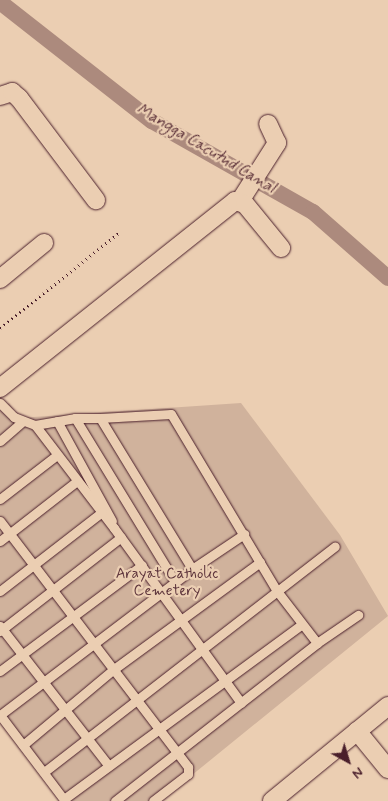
<!DOCTYPE html>
<html>
<head>
<meta charset="utf-8">
<style>
  body { margin:0 }
  #map { position:relative; width:388px; height:801px; overflow:hidden; background:#ebceb2; font-family:Mynerve,sans-serif }
  div>[style] { position:absolute }
  [style*='--x'] { left:calc(var(--x)*1px); top:calc(var(--y)*1px); width:calc(var(--w)*1px); rotate:calc(var(--a)*1deg) }
  .green>* { inset:0; background:#d0b29c }
  .canal>* { height:16px; margin:-8px; padding:0 8px; transform-origin:8px; border-radius:8px; background:#ac8a7d }
  .path>* { height:2.5px; margin-top:-1.25px; transform-origin:0; background:repeating-linear-gradient(90deg,#4a1f2b 0 1px,transparent 0 5px) }
  .roads { filter:drop-shadow(0 0 1px #4a1f2b) drop-shadow(0 0 1px #4a1f2b) }
  .service>* { height:9px; margin:-4.5px; padding:0 4.5px; transform-origin:4.5px; border-radius:4.5px; background:#ebceb2 }
  .minor>* { height:18px; margin:-9px; padding:0 9px; transform-origin:9px; border-radius:9px; background:#ebceb2 }
  span { translate:-50% -50%; white-space:nowrap; text-align:center; line-height:1.15; -webkit-text-stroke:4.5px #ebceb2; paint-order:stroke }
  .park-label { font-size:15px; color:#5e353c }
  .water-label { font-size:16px; color:#5e343b; font-style:italic }
  .north { position:absolute; left:323px; top:736px; width:50px; height:50px; -webkit-text-stroke:4px #ebceb2; paint-order:stroke; rotate:141deg; font-size:14px; font-weight:700; line-height:20px; text-align:center; color:#4a1f2b }
  .north::after { content:''; display:block; margin:auto; width:18px; height:22px; background:#4a1f2b; clip-path:polygon(50% 0,100% 100%,50% 72%,0 100%) }
</style>
</head>
<body>
<div id="map">
  <div class="green">
    <i style="clip-path:polygon(9px 403px,19px 418px,241px 403px,340px 535px,388px 616px,160px 801px,61px 801px,0 720px,0 411px)"></i>
  </div>
  <div class="canal">
    <i style="--x:0;--y:2;--w:193;--a:38.1"></i>
    <i style="--x:152;--y:121;--w:185;--a:29.5"></i>
    <i style="--x:313;--y:212;--w:100;--a:41.3"></i>
  </div>
  <div class="path">
    <i style="--x:0;--y:328;--w:154;--a:-38.7"></i>
  </div>
  <div class="roads">
    <div class="service">
      <i style="--x:0;--y:403;--w:20;--a:45"></i>
      <i style="--x:14;--y:417;--w:22;--a:21"></i>
      <i style="--x:35;--y:425;--w:130;--a:52.5"></i>
      <i style="--x:114;--y:528;--w:216;--a:54"></i>
      <i style="--x:75;--y:418;--w:192;--a:58.6"></i>
      <i style="--x:100;--y:418;--w:71;--a:-3.2"></i>
      <i style="--x:171;--y:414;--w:206;--a:59.1"></i>
      <i style="--x:277;--y:591;--w:66;--a:52.4"></i>
      <i style="--x:57;--y:421;--w:114;--a:61.2"></i>
      <i style="--x:35;--y:425;--w:41;--a:-9.9"></i>
      <i style="--x:75;--y:418;--w:25;--a:0"></i>
      <i style="--x:100;--y:418;--w:177;--a:58.6"></i>
      <i style="--x:0;--y:441;--w:30;--a:-41"></i>
      <i style="--x:0;--y:499;--w:72;--a:-37.7"></i>
      <i style="--x:0;--y:521;--w:310;--a:52.6"></i>
      <i style="--x:188;--y:767;--w:7;--a:90"></i>
      <i style="--x:188;--y:774;--w:44;--a:142.4"></i>
      <i style="--x:0;--y:541;--w:98;--a:-37.9"></i>
      <i style="--x:0;--y:591;--w:129;--a:-37.8"></i>
      <i style="--x:0;--y:626;--w:177;--a:52.1"></i>
      <i style="--x:0;--y:631;--w:153;--a:-37.8"></i>
      <i style="--x:0;--y:671;--w:177;--a:-36.7"></i>
      <i style="--x:0;--y:715;--w:241;--a:-37.2"></i>
      <i style="--x:192;--y:569;--w:63;--a:-33.9"></i>
      <i style="--x:0;--y:715;--w:108;--a:52.9"></i>
      <i style="--x:23;--y:745;--w:119;--a:-39.9"></i>
      <i style="--x:114;--y:669;--w:181;--a:-36.2"></i>
      <i style="--x:44;--y:772;--w:368;--a:-37.8"></i>
      <i style="--x:64;--y:799;--w:295;--a:-36.3"></i>
      <i style="--x:115;--y:801;--w:256;--a:-38"></i>
      <i style="--x:317;--y:643;--w:50;--a:-34.3"></i>
    </div>
    <div class="minor">
      <i style="--x:0;--y:96;--w:13;--a:-18"></i>
      <i style="--x:12;--y:92;--w:9;--a:41"></i>
      <i style="--x:19;--y:98;--w:128;--a:53"></i>
      <i style="--x:240;--y:201;--w:69;--a:-57.5"></i>
      <i style="--x:277;--y:143;--w:21;--a:-115"></i>
      <i style="--x:0;--y:279;--w:57;--a:-39.3"></i>
      <i style="--x:0;--y:388;--w:300;--a:-38.5"></i>
      <i style="--x:235;--y:201;--w:10;--a:17"></i>
      <i style="--x:245;--y:204;--w:57;--a:50.7"></i>
      <i style="--x:357;--y:731;--w:49;--a:50.8"></i>
      <i style="--x:272;--y:801;--w:150;--a:-39.3"></i>
    </div>
  </div>
  <div class="park-label">
    <span style="left:167px;top:583px">Arayat Catholic<br>Cemetery</span>
  </div>
  <div class="water-label">
    <span style="left:206px;top:149px;rotate:31deg">Mangga Cacutud Canal</span>
  </div>
  <div class="north">N</div>
</div>
</body>
</html>
